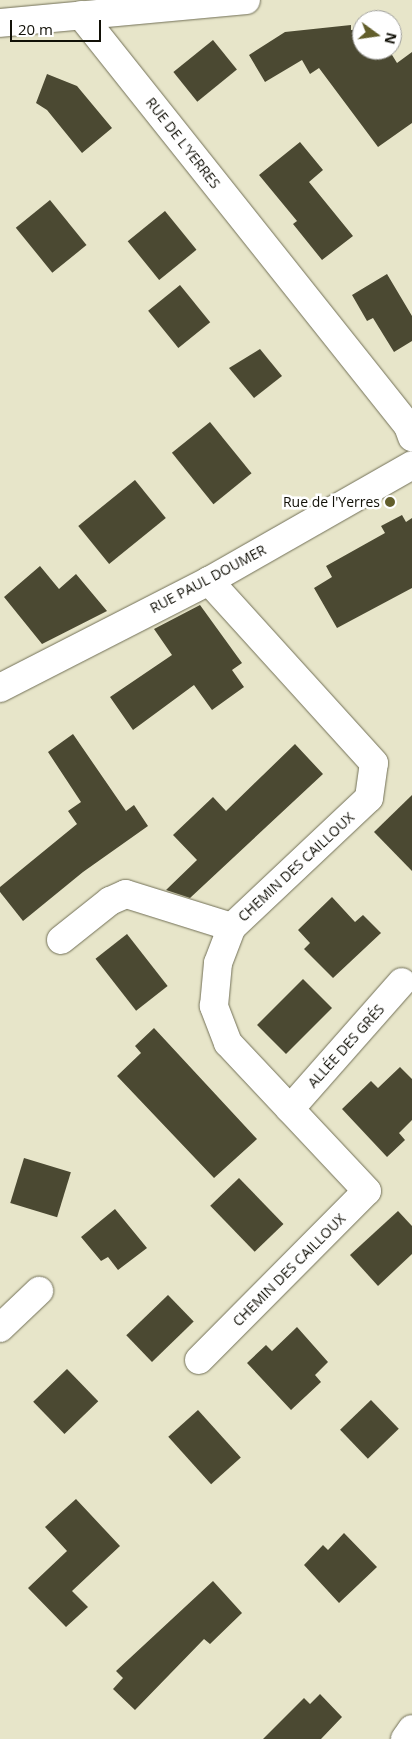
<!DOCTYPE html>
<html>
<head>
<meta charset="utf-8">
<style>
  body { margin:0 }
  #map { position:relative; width:412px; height:1739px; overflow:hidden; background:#e7e5c9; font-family:"Open Sans",sans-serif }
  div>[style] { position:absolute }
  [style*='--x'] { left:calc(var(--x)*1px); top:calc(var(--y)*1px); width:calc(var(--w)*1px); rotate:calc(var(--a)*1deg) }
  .building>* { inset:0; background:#4b4932; transform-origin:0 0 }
  .roads { filter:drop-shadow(0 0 1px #727057) drop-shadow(0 0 1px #727057) }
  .minor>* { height:28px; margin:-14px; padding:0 14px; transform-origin:14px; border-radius:14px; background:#fff }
  .dots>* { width:14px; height:14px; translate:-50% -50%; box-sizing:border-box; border:2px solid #fff; border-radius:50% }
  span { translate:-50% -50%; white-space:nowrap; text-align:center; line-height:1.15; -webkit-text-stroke:5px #fff; paint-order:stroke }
  .street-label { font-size:14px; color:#121108 }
  .poi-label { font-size:14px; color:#121108 }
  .right { translate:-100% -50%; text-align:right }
  .north { position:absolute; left:352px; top:10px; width:50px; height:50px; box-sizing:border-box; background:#fff; border:1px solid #a0a09c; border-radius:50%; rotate:104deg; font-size:14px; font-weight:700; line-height:20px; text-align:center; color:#121108 }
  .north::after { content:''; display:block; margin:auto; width:18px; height:22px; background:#625e2b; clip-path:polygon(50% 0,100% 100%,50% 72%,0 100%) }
  .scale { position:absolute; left:10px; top:20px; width:91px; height:22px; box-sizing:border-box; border:2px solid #121108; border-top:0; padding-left:6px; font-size:15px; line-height:18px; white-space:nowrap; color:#121108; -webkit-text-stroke:4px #fff; paint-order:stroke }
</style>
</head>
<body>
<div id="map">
  <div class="building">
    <i style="clip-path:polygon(351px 25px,351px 30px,362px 29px,362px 50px,389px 50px,397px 63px,412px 52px,412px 123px,378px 147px,319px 68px,310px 74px,302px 60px,265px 82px,249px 55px,285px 32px)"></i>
    <i style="left:213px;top:40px;width:38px;height:51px;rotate:51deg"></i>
    <i style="clip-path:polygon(47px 74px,77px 86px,112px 128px,82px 153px,47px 110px,36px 103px)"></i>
    <i style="clip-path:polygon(300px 142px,323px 170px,309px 182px,353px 236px,322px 260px,293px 224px,297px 221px,259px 175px)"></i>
    <i style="left:50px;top:200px;width:58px;height:44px;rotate:51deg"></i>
    <i style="left:165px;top:211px;width:50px;height:48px;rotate:51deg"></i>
    <i style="clip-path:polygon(387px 274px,412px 316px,412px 341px,394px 352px,373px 318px,367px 321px,352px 295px)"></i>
    <i style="left:180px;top:285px;width:48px;height:41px;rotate:51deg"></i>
    <i style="clip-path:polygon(260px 349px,282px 376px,254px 398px,229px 368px)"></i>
    <i style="left:210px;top:422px;width:66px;height:49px;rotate:51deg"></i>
    <i style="left:135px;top:480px;width:49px;height:73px;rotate:51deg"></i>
    <i style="clip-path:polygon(402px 515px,406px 522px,412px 518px,412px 588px,337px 628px,314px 588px,332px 577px,326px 566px,385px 533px,381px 526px)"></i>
    <i style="clip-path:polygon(40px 566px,59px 589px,76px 574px,107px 611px,42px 644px,4px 597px)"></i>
    <i style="clip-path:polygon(200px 605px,242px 663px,232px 670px,244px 687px,212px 710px,194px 685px,133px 730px,110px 697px,172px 655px,154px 629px)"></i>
    <i style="clip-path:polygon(73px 734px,126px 811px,134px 805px,148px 826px,83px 872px,23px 921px,0 892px,0 887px,77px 824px,68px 811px,81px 802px,48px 752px)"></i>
    <i style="clip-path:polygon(295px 744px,323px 774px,190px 898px,166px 890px,197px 860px,173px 835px,213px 797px,226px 811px)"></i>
    <i style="clip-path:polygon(412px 795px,412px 871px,374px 832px)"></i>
    <i style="clip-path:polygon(332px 897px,355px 922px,363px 915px,381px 933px,333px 978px,304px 949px,310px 943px,298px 930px)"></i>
    <i style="left:127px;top:934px;width:66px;height:40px;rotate:52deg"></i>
    <i style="left:303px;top:979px;width:41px;height:65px;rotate:45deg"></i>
    <i style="clip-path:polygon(154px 1028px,257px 1139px,214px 1178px,117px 1076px,141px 1053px,135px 1046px)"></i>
    <i style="clip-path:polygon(400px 1067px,412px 1079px,412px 1120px,399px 1133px,405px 1140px,387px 1157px,342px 1109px,371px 1081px,378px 1088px)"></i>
    <i style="left:24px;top:1158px;width:49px;height:47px;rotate:17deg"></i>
    <i style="left:239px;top:1178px;width:64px;height:40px;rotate:46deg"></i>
    <i style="clip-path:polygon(115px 1209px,147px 1248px,118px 1270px,108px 1257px,101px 1261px,81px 1237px)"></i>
    <i style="clip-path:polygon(398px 1211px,412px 1226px,412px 1254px,378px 1286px,350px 1255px)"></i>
    <i style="left:168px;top:1295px;width:37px;height:58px;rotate:46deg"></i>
    <i style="clip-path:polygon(297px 1327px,328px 1362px,315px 1375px,321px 1382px,291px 1410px,247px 1363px,266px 1345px,272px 1351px)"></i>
    <i style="left:67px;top:1369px;width:45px;height:47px;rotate:46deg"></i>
    <i style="left:371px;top:1400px;width:40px;height:43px;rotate:46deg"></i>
    <i style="left:198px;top:1410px;width:64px;height:40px;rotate:48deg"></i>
    <i style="clip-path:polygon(76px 1499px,120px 1546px,72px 1591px,88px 1607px,66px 1627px,28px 1588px,67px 1551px,45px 1527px)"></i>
    <i style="clip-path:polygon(344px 1533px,377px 1567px,339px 1603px,304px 1565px,323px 1545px,328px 1550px)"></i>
    <i style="clip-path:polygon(213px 1581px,242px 1613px,210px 1644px,204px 1639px,135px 1710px,113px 1689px,123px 1678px,116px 1671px)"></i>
    <i style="clip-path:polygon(320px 1694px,342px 1717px,321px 1739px,263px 1739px,304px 1698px,310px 1704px)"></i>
  </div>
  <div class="roads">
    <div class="minor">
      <i style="--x:81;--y:15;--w:525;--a:51.49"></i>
      <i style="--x:408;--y:426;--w:12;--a:70"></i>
      <i style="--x:0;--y:23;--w:247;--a:-5.3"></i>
      <i style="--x:0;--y:688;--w:235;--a:-27.1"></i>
      <i style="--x:209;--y:581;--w:234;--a:-29.7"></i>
      <i style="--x:61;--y:940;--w:63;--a:-38.5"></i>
      <i style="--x:110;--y:901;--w:17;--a:-24"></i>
      <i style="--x:126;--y:894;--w:111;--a:17.3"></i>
      <i style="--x:290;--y:1109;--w:169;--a:-48.6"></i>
      <i style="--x:0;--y:1328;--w:54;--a:-43.5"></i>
      <i style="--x:199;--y:1360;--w:238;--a:-45.2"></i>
      <i style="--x:367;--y:1191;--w:203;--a:-133.2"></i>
      <i style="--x:228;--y:1043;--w:40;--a:-111"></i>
      <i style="--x:214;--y:1006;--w:43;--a:-84.7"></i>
      <i style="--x:218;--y:963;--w:39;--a:-69"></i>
      <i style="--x:232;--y:927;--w:188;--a:-43.3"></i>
      <i style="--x:369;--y:798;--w:35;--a:-82"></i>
      <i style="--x:374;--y:763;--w:246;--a:-132.2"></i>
      <i style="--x:405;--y:1739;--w:12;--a:-55"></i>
    </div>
  </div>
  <div class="dots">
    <i style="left:390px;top:502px;background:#625e2b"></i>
  </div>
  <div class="street-label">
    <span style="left:183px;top:143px;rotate:52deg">RUE DE L'YERRES</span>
    <span style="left:208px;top:579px;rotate:-28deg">RUE PAUL DOUMER</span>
    <span style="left:296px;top:867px;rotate:-43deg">CHEMIN DES CAILLOUX</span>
    <span style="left:346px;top:1046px;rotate:-48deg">ALLÉE DES GRÉS</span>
    <span style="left:289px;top:1270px;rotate:-45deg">CHEMIN DES CAILLOUX</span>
  </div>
  <div class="poi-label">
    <span class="right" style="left:380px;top:502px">Rue de l'Yerres</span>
  </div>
  <div class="north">N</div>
  <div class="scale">20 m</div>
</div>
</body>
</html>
